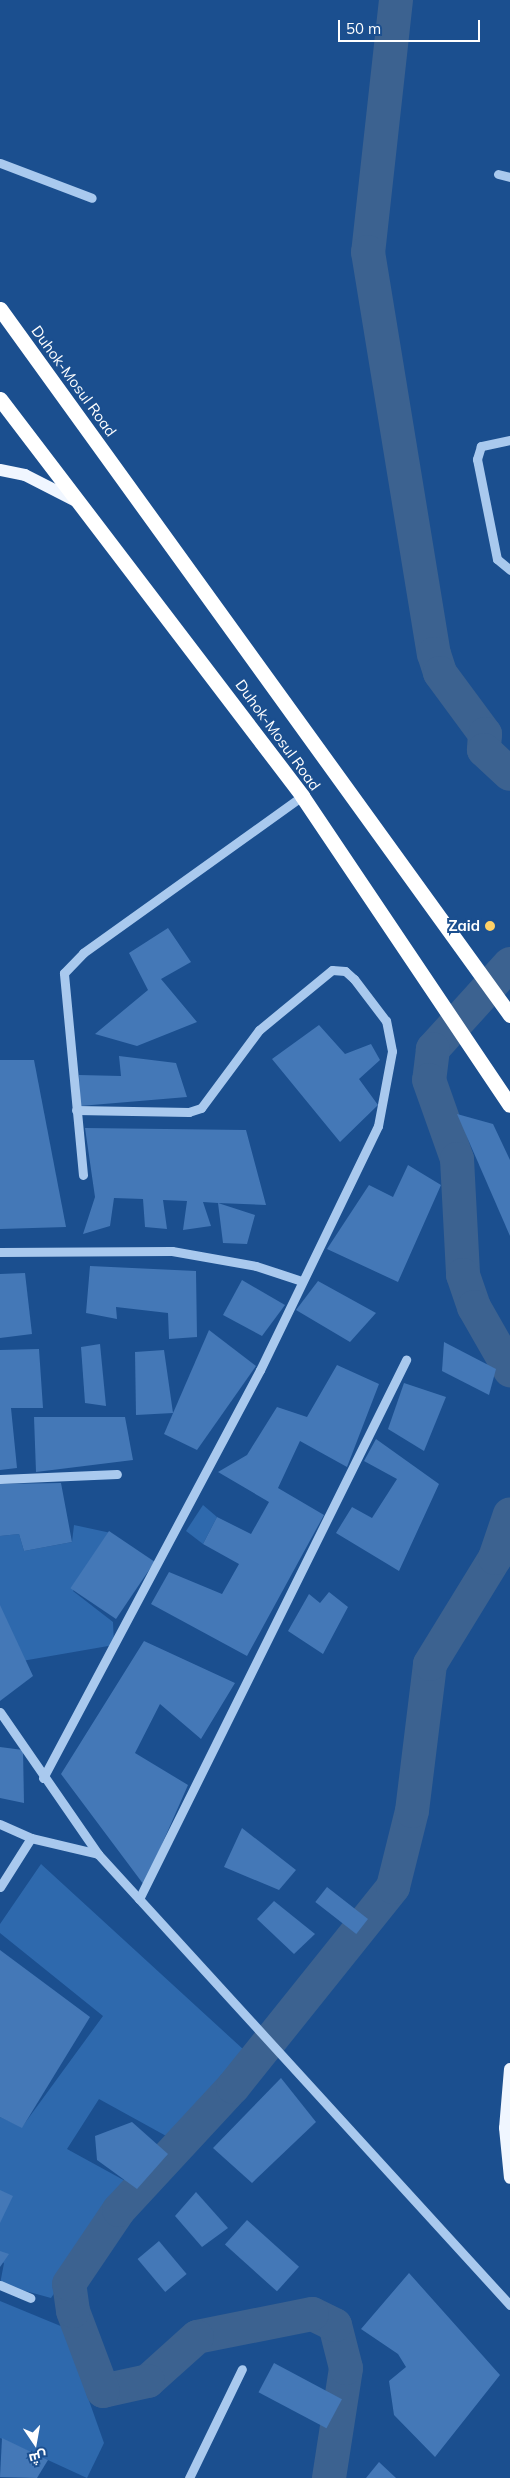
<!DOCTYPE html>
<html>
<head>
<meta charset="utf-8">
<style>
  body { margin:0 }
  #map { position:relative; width:510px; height:2478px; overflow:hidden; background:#1b4f8f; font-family:Mulish,Cairo,sans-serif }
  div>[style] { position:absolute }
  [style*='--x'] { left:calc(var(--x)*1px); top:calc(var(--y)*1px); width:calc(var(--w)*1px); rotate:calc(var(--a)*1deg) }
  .green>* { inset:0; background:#2e69ad }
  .river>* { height:34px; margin:-17px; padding:0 17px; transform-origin:17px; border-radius:17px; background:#3c6290 }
  .building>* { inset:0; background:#4478b7; transform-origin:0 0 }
  .minor>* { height:9px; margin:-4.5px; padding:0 4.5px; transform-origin:4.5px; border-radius:4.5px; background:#a9c9ee }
  .major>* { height:12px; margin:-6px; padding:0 6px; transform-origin:6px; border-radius:6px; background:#f0f6ff }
  .highway>* { height:15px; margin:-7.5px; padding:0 7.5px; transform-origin:7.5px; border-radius:7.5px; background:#fff }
  .dots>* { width:14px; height:14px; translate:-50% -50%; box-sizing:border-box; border:2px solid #1b4f8f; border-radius:50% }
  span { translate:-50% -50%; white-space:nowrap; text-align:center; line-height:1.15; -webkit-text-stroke:4px #1b4f8f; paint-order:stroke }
  .street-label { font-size:15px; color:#fff }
  .poi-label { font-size:15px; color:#fff; font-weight:700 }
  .right { translate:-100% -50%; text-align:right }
  .north { position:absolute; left:10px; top:2418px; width:50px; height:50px; -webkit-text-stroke:4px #1b4f8f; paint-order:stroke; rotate:168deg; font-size:14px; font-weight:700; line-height:20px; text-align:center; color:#fff }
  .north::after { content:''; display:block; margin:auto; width:18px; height:22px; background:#fff; clip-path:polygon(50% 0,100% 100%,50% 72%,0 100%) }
  .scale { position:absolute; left:338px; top:20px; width:142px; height:22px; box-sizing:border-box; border:2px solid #fff; border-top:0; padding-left:6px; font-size:15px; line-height:18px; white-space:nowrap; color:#fff; -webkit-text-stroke:4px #1b4f8f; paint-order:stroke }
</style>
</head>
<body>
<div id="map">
  <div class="green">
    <i style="clip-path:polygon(203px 1505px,217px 1517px,203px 1544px,186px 1531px)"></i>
    <i style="clip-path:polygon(74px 1525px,111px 1533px,73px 1591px,113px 1622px,114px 1645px,22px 1661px,0 1609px,0 1536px,19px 1534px,24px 1551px,72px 1542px)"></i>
    <i style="clip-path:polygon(41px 1864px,244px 2050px,168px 2137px,99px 2099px,67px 2149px,129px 2183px,51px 2298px,0 2284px,4px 2263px,0 2261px,0 2117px,22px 2127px,103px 2016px,0 1933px,0 1924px)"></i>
    <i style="clip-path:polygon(0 2301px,63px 2327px,104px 2443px,87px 2478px,0 2438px)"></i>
  </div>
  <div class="river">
    <i style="--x:396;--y:0;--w:254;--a:96.3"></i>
    <i style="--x:368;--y:252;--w:407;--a:80.7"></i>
    <i style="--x:434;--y:654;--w:20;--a:72"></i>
    <i style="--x:440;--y:673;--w:76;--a:53.6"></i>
    <i style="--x:485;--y:734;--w:16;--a:94"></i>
    <i style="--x:484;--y:750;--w:35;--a:43"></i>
    <i style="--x:510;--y:964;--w:115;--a:132.2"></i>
    <i style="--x:433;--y:1049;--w:31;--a:97"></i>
    <i style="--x:429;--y:1080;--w:84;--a:70.5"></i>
    <i style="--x:457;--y:1159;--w:116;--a:87"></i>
    <i style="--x:463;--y:1275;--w:34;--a:71"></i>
    <i style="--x:474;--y:1307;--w:73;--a:60.3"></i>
    <i style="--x:329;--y:2478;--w:111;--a:-81.2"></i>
    <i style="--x:346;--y:2368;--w:44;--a:-104.3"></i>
    <i style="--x:335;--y:2325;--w:25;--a:-154"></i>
    <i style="--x:312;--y:2314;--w:117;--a:168.7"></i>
    <i style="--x:197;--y:2337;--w:66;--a:138.1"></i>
    <i style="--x:148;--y:2381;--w:46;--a:167.5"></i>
    <i style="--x:103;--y:2391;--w:85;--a:-110.6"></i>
    <i style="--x:73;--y:2311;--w:27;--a:-98"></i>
    <i style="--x:69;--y:2284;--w:89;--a:-56"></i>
    <i style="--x:119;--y:2210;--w:168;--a:-47.2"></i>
    <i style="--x:233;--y:2087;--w:256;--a:-51.3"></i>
    <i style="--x:393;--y:1887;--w:78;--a:-76"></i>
    <i style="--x:412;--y:1811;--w:148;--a:-83"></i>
    <i style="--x:430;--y:1664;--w:124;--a:-58.5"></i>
    <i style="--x:495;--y:1558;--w:46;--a:-71.2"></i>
  </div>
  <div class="building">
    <i style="clip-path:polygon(168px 928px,191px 962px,161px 979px,197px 1022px,137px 1046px,95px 1034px,148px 990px,129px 953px)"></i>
    <i style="clip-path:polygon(319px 1025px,345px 1054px,371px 1044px,380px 1060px,359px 1079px,378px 1105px,340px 1142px,272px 1059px)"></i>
    <i style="clip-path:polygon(119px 1056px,176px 1063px,187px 1097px,80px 1106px,79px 1075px,121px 1076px)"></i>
    <i style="clip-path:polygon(0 1060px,34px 1060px,66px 1227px,0 1229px)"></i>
    <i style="clip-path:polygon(457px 1114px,493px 1124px,510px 1160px,510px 1236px)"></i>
    <i style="clip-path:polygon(85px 1128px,246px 1130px,266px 1205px,218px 1203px,255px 1215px,247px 1244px,223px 1243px,218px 1203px,203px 1202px,211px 1226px,183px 1230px,187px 1201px,163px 1200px,167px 1229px,145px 1227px,143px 1199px,114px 1198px,110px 1226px,83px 1234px,95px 1197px)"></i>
    <i style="clip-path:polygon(408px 1165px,441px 1185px,398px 1282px,327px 1249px,369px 1185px,393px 1197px)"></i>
    <i style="clip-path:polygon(90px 1266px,196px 1271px,197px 1337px,169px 1339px,168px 1313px,116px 1307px,117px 1319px,86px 1313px)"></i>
    <i style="clip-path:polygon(25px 1273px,32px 1334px,0 1338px,0 1274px)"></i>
    <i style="clip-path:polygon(242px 1280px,285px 1305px,262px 1336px,223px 1315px)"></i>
    <i style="clip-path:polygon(318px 1281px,376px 1313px,350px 1342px,296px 1310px)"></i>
    <i style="clip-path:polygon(209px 1330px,256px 1366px,197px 1450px,164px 1434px)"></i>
    <i style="clip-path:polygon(444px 1342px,496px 1369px,489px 1395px,442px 1371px)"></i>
    <i style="clip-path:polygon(100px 1344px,106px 1406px,85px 1403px,81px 1347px)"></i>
    <i style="clip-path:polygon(39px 1349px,43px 1408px,11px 1408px,17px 1468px,0 1470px,0 1350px)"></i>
    <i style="clip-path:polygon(164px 1350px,173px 1413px,136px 1415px,135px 1352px)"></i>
    <i style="clip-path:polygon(337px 1365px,379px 1384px,347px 1467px,300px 1441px,278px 1488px,324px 1515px,247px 1656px,151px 1604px,169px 1572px,222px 1594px,239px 1564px,203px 1544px,217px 1517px,251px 1534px,269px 1502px,218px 1472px,247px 1455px,277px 1407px,307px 1417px)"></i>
    <i style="clip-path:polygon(404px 1383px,446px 1397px,424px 1451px,388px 1429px)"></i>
    <i style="clip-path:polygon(34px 1417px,125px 1417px,133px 1460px,36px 1472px)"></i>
    <i style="clip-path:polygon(376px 1439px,439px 1484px,399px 1571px,336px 1533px,352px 1507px,372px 1518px,397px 1479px,364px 1461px)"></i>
    <i style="clip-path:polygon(61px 1483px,72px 1542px,24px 1551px,19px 1534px,0 1536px,0 1484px)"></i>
    <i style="left:109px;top:1531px;width:55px;height:69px;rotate:34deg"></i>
    <i style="clip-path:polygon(329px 1592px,348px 1607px,323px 1654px,288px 1631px,309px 1594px,320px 1603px)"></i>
    <i style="clip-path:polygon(0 1605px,33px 1676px,0 1701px)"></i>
    <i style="clip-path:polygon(144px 1641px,235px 1683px,201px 1739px,160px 1704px,135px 1753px,188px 1785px,144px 1885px,61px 1774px)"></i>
    <i style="clip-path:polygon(0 1747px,23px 1750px,24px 1803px,0 1798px)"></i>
    <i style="clip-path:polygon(242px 1828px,296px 1870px,279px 1890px,224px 1867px)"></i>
    <i style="left:327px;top:1887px;width:52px;height:19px;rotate:38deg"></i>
    <i style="clip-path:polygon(274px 1901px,315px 1934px,294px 1954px,257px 1919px)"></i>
    <i style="clip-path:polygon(0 1950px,90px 2017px,22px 2128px,0 2117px)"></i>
    <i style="clip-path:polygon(281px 2078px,316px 2122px,252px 2183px,213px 2148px)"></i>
    <i style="clip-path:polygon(132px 2122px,168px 2154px,137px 2189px,97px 2160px,95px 2136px)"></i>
    <i style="clip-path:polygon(0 2190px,13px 2196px,0 2223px)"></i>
    <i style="clip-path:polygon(196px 2192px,228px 2228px,202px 2247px,175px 2216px)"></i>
    <i style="left:247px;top:2220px;width:70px;height:33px;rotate:42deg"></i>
    <i style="left:159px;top:2241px;width:43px;height:28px;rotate:50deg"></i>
    <i style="clip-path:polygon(0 2251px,9px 2254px,0 2267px)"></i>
    <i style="clip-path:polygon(409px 2273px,500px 2375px,435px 2457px,394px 2415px,389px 2381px,406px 2367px,398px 2354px,361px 2329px)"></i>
    <i style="left:274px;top:2363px;width:77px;height:33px;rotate:28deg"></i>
    <i style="clip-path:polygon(2px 2438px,48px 2460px,37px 2478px,0 2477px)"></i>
    <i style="clip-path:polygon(379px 2462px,396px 2478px,366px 2478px)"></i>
  </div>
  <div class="minor">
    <i style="--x:0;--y:163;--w:98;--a:20.8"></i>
    <i style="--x:498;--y:174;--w:12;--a:14"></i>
    <i style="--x:510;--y:440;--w:30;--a:168"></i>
    <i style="--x:481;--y:446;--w:14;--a:107"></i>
    <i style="--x:477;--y:459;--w:102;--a:78.7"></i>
    <i style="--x:497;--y:559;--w:17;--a:40"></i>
    <i style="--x:83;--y:1175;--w:203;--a:-95.4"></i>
    <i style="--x:64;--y:973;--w:28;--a:-46"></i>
    <i style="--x:83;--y:953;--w:269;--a:-35.6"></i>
    <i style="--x:0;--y:1252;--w:172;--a:-0.3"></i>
    <i style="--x:172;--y:1251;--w:85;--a:10.1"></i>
    <i style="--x:256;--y:1266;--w:48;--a:18.1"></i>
    <i style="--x:0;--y:1479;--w:117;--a:-2.4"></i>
    <i style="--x:0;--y:1712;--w:173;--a:55.4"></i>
    <i style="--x:98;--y:1854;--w:611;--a:47.59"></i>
    <i style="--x:43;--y:1778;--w:462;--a:-62"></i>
    <i style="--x:260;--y:1370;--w:271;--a:-64.2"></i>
    <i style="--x:378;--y:1126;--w:76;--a:-79.4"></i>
    <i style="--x:392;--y:1051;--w:31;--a:-101"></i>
    <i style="--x:386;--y:1021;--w:53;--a:-127.3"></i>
    <i style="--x:354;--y:979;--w:12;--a:-138"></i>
    <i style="--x:345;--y:971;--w:13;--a:-176"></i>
    <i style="--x:332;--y:970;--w:94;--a:140.6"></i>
    <i style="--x:259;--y:1030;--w:97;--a:126.6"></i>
    <i style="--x:201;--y:1108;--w:13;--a:162"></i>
    <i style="--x:189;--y:1112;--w:113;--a:-179"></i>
    <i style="--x:0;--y:1824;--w:34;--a:24"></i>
    <i style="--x:31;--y:1838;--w:69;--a:13.4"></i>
    <i style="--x:0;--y:1887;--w:58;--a:-57.7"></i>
    <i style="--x:139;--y:1899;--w:602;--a:-63.65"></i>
    <i style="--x:0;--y:2285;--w:33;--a:23"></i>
    <i style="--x:189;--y:2478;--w:121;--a:-64.1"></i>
  </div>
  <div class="major">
    <i style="--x:0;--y:470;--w:25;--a:11"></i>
    <i style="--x:25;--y:475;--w:57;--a:27"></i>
    <i style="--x:510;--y:2069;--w:59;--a:94.8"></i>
    <i style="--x:505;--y:2128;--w:50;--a:84.3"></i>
  </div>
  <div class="highway">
    <i style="--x:0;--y:309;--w:871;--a:54.16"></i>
    <i style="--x:0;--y:399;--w:499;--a:52.7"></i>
    <i style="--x:302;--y:796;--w:372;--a:56.1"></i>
  </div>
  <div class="dots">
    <i style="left:490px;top:926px;background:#ffd166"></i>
  </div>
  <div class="street-label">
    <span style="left:74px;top:381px;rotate:54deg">Duhok-Mosul Road</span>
    <span style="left:278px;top:735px;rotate:54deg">Duhok-Mosul Road</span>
  </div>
  <div class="poi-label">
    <span class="right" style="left:480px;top:926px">Zaid</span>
  </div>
  <div class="north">ش</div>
  <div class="scale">50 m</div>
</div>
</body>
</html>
